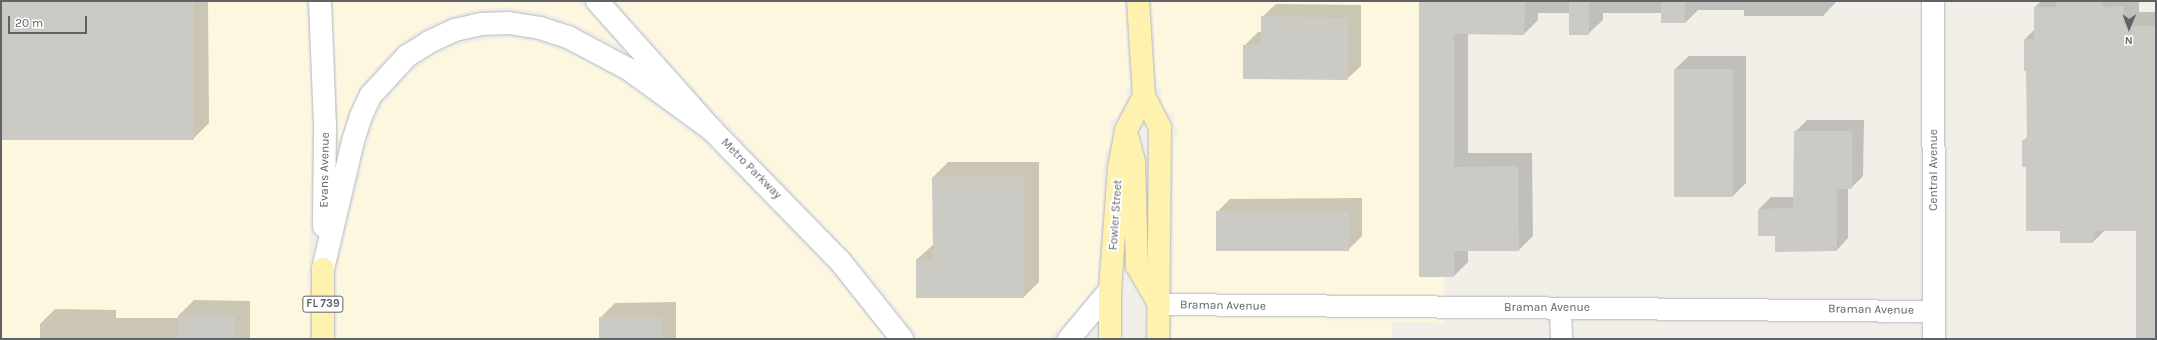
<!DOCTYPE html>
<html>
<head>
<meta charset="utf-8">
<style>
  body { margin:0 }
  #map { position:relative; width:2157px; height:340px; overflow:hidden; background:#f1efe8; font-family:Karla,sans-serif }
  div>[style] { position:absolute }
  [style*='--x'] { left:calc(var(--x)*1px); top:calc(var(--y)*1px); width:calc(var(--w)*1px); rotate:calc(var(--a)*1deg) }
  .commercial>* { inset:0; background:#fef7e0 }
  .shadow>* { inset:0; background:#0003 }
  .building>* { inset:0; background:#cccac5; transform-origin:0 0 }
  .roads { filter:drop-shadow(0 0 1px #b5b8bc) drop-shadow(0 0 1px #b5b8bc) }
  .minor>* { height:21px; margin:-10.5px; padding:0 10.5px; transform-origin:10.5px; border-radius:10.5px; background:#fff }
  .tertiary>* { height:22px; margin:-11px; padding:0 11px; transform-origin:11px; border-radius:11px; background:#fff }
  .secondary>* { height:22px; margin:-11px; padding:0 11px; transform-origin:11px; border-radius:11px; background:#fff }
  .primary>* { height:22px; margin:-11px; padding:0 11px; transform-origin:11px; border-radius:11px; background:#fff2af }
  span { translate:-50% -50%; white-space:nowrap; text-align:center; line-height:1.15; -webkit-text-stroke:4px #fff; paint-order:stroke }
  .shield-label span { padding:1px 3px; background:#fff; border:1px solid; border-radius:3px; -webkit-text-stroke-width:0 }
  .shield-label { font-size:11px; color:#5f6368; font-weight:700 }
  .street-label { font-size:12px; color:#5f6368 }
  .frame { position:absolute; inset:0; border:2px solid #5f6368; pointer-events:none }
  .north { position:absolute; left:2109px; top:8px; width:40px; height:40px; -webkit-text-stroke:3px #fff; paint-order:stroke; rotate:181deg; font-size:11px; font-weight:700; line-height:16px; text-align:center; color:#5f6368 }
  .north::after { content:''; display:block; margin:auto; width:14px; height:18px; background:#5f6368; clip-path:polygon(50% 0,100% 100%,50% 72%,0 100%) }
  .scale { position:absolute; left:8px; top:16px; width:79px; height:18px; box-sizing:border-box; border:2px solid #5f6368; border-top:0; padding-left:5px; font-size:12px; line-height:14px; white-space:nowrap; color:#5f6368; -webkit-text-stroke:3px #fff; paint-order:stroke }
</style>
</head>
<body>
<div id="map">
  <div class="commercial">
    <i style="clip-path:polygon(1px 1px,306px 1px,312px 125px,309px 267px,306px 280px,309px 281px,309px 339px,1px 339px)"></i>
    <i style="clip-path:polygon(333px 1px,578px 1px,618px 45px,574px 23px,541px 12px,508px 7px,479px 9px,450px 16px,424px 27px,400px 43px,377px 66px,359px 88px,348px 112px,339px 141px)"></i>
    <i style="clip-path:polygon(616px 1px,1124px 1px,1130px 87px,1126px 90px,1128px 96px,1117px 118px,1109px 121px,1112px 131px,1108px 151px,1106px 151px,1102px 179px,1104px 180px,1097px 284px,1069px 318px,1048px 339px,921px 339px,883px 290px,850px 251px,730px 127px,731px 126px,721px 118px)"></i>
    <i style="clip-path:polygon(1152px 1px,1440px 1px,1445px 323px,1392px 322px,1392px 339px,1172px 339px,1174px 137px,1179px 134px,1174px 125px,1174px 113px,1168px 113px,1160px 96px,1163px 91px,1157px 87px)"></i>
    <i style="clip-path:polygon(508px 38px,536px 42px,563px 51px,590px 64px,623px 83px,703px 142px,830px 272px,885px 339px,337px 339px,337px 271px,367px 146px,374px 123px,383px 104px,415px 69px,435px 56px,459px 45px,484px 40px)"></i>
  </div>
  <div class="shadow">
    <i style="clip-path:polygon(1px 1px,208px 1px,209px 123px,194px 138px,1px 139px)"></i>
    <i style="clip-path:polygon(1420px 1px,1837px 1px,1823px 16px,1744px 16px,1744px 10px,1698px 10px,1685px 23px,1662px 13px,1603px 13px,1603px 20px,1589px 33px,1570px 13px,1538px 13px,1538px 20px,1524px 34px,1468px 33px,1468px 153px,1532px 153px,1533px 236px,1519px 250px,1468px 250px,1468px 262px,1454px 276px,1420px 276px)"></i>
    <i style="clip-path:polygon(2041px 1px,2139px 1px,2139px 12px,2156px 12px,2156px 339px,2137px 339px,2137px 230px,2105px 230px,2093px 242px,2061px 230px,2027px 166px,2023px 141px,2028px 136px,2027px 70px,2025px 70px,2025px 39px,2035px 29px,2035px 7px)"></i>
    <i style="clip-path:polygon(1276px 4px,1361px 5px,1361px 66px,1347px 79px,1244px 46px,1258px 32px,1262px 32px,1262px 17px)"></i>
    <i style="clip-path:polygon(1689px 56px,1746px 56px,1746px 183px,1733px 196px,1675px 69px)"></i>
    <i style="clip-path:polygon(1807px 120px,1864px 120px,1863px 176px,1851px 188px,1848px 188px,1848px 238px,1837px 250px,1776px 235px,1759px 209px,1771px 197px,1794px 197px,1795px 132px)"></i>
    <i style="clip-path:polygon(948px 162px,1039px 162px,1039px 282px,1024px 297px,917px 259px,934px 244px,933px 177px)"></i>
    <i style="clip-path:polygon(1362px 198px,1362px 236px,1349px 249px,1217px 212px,1230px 199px)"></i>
    <i style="clip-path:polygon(194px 300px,250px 301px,250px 339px,40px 339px,40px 324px,55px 309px,116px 310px,116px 318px,179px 318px,179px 315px)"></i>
    <i style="clip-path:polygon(676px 302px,676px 339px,600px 339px,600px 318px,615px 303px)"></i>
    <i style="clip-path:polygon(1265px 338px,1350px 339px,1265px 339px)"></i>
  </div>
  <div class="building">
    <i style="left:1px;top:1px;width:193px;height:139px"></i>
    <i style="clip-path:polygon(1419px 1px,1525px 1px,1524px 35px,1454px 34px,1454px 167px,1518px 166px,1519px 251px,1454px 251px,1454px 277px,1419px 277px)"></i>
    <i style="left:1569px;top:1px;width:20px;height:34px"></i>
    <i style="left:1661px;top:1px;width:24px;height:22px"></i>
    <i style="clip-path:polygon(2056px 1px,2102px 1px,2102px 7px,2124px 6px,2124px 26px,2156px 26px,2156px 339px,2136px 339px,2136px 231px,2094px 231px,2093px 243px,2060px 243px,2060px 231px,2026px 231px,2026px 167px,2022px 167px,2022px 140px,2027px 140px,2026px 71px,2024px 71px,2024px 39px,2034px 39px,2034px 7px,2056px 7px)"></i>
    <i style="clip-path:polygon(1261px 16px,1348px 18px,1348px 80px,1243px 79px,1243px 45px,1261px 45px)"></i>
    <i style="left:1674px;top:69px;width:59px;height:128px"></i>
    <i style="clip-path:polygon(1794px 131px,1852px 131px,1852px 189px,1837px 189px,1837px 251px,1775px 252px,1775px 236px,1758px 236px,1758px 209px,1793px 208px)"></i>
    <i style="clip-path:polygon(932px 177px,1024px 177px,1024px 298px,916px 298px,916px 259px,933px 259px)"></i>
    <i style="left:1216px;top:211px;width:133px;height:40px"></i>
    <i style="left:178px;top:315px;width:57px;height:24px"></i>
    <i style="left:599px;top:317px;width:63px;height:22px"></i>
  </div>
  <div class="roads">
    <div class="minor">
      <i style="--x:1160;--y:304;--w:774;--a:0.52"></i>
      <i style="--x:1560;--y:308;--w:31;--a:88"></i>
    </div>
    <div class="tertiary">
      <i style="--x:1933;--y:1;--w:338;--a:89.8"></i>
    </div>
    <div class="secondary">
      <i style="--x:320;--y:1;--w:124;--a:87.7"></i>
      <i style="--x:325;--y:125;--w:101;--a:90.6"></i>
      <i style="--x:597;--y:1;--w:173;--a:48.3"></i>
      <i style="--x:712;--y:130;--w:183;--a:45.7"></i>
      <i style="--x:840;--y:261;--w:100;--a:51.5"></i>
      <i style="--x:323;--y:269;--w:131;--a:-76.8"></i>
      <i style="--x:353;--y:141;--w:26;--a:-72"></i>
      <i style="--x:361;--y:116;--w:23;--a:-65"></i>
      <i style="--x:371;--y:95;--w:53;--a:-47.3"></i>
      <i style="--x:407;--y:56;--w:26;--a:-32"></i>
      <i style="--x:429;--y:42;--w:29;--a:-25"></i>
      <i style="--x:455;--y:30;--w:28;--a:-13"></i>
      <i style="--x:482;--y:24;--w:27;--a:-2"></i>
      <i style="--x:509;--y:23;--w:31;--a:9"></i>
      <i style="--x:540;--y:28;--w:29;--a:18"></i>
      <i style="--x:568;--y:37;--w:70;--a:28"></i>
      <i style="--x:630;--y:70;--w:102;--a:36.2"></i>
      <i style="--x:1069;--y:339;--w:64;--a:-50.1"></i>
    </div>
    <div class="primary">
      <i style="--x:1138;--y:1;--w:95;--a:86.4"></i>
      <i style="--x:1144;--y:96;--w:36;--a:63"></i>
      <i style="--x:1160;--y:128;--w:211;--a:90.5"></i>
      <i style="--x:1128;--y:139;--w:23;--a:75"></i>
      <i style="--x:1134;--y:161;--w:105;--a:88.4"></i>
      <i style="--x:1137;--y:266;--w:44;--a:59.9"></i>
      <i style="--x:323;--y:269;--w:70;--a:90"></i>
      <i style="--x:1110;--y:339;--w:49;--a:-90"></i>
      <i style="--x:1110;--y:290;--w:123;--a:-85.8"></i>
      <i style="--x:1119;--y:167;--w:38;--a:-79"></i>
      <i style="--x:1126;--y:130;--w:38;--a:-62"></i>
    </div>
  </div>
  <div class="shield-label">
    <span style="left:323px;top:304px">FL 739</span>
  </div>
  <div class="street-label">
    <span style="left:751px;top:169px;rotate:45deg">Metro Parkway</span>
    <span style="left:325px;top:170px;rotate:-89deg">Evans Avenue</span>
    <span style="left:1934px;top:170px;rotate:-90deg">Central Avenue</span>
    <span style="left:1116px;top:215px;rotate:-86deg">Fowler Street</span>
    <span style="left:1223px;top:306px;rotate:1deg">Braman Avenue</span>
    <span style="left:1547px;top:308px">Braman Avenue</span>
    <span style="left:1871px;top:310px;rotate:1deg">Braman Avenue</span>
  </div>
  <div class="frame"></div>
  <div class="north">N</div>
  <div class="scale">20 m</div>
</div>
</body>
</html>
